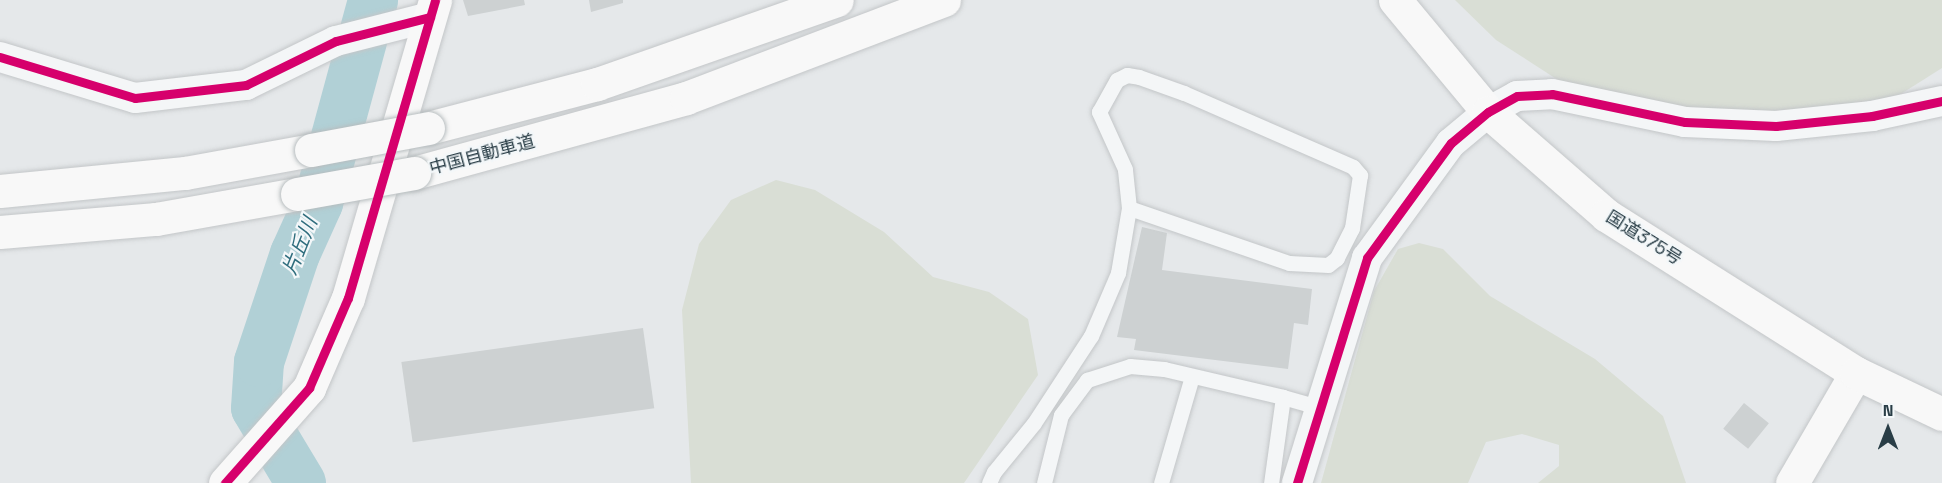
<!DOCTYPE html>
<html>
<head>
<meta charset="utf-8">
<style>
  body { margin:0 }
  #map { position:relative; width:1942px; height:483px; overflow:hidden; background:#e5e8ea; font-family:"Space Grotesk","Noto Sans JP",sans-serif }
  div>[style] { position:absolute }
  [style*='--x'] { left:calc(var(--x)*1px); top:calc(var(--y)*1px); width:calc(var(--w)*1px); rotate:calc(var(--a)*1deg) }
  .green>* { inset:0; background:#d9ded5 }
  .river>* { height:50px; margin:-25px; padding:0 25px; transform-origin:25px; border-radius:25px; background:#b1d0d6 }
  .building>* { inset:0; background:#cdd1d2; transform-origin:0 0 }
  .roads { filter:drop-shadow(0 0 2px #c3c6c8) drop-shadow(0 0 2px #c3c6c8) }
  .lane>* { height:15px; margin:-7.5px; padding:0 7.5px; transform-origin:7.5px; border-radius:7.5px; background:#f4f6f7 }
  .street>* { height:30px; margin:-15px; padding:0 15px; transform-origin:15px; border-radius:15px; background:#f4f6f7 }
  .secondary>* { height:33px; margin:-16.5px; padding:0 16.5px; transform-origin:16.5px; border-radius:16.5px; background:#f8f8f8 }
  .highway>* { height:33px; margin:-16.5px; padding:0 16.5px; transform-origin:16.5px; border-radius:16.5px; background:#f8f8f8 }
  .bridges { filter:drop-shadow(0 0 2px #b7bdbf) drop-shadow(0 0 2px #b7bdbf) }
  .highway-bridge>* { height:33px; margin:-16.5px; padding:0 16.5px; transform-origin:16.5px; border-radius:16.5px; background:#f8f8f8 }
  .cycleway>* { height:9px; margin:-4.5px; padding:0 4.5px; transform-origin:4.5px; border-radius:4.5px; background:#d6006c }
  span { translate:-50% -50%; white-space:nowrap; text-align:center; line-height:1.15; -webkit-text-stroke:4.5px #f3f7f9; paint-order:stroke }
  .street-label { font-size:18px; color:#293d46 }
  .water-label { font-size:20px; color:#2f6d7d; font-style:italic }
  .north { position:absolute; left:1858px; top:399px; width:60px; height:60px; -webkit-text-stroke:4px #f3f7f9; paint-order:stroke; rotate:0deg; font-size:16px; font-weight:700; line-height:24px; text-align:center; color:#293d46 }
  .north::after { content:''; display:block; margin:auto; width:21px; height:27px; background:#293d46; clip-path:polygon(50% 0,100% 100%,50% 72%,0 100%) }
</style>
</head>
<body>
<div id="map">
  <div class="green">
    <i style="clip-path:polygon(1455px 0,1942px 0,1942px 68px,1893px 99px,1788px 112px,1692px 112px,1632px 101px,1558px 80px,1496px 40px)"></i>
    <i style="clip-path:polygon(776px 180px,815px 190px,884px 232px,933px 277px,989px 292px,1028px 319px,1038px 375px,964px 483px,691px 483px,682px 310px,699px 244px,731px 200px)"></i>
    <i style="clip-path:polygon(1419px 243px,1443px 249px,1490px 296px,1595px 359px,1663px 416px,1686px 483px,1538px 483px,1559px 466px,1559px 445px,1522px 434px,1486px 442px,1468px 483px,1321px 483px,1374px 291px,1398px 249px)"></i>
  </div>
  <div class="river">
    <i style="--x:301;--y:483;--w:87;--a:-121"></i>
    <i style="--x:256;--y:408;--w:46;--a:-86.3"></i>
    <i style="--x:259;--y:362;--w:114;--a:-71.6"></i>
    <i style="--x:295;--y:254;--w:56;--a:-65.7"></i>
    <i style="--x:318;--y:203;--w:210;--a:-74.8"></i>
  </div>
  <div class="building">
    <i style="clip-path:polygon(463px 0,524px 0,525px 5px,468px 16px)"></i>
    <i style="clip-path:polygon(589px 0,623px 0,623px 3px,591px 12px)"></i>
    <i style="clip-path:polygon(1142px 227px,1167px 233px,1162px 270px,1312px 289px,1308px 325px,1294px 323px,1288px 369px,1134px 350px,1136px 339px,1117px 337px)"></i>
    <i style="left:643px;top:328px;width:81px;height:244px;rotate:82deg"></i>
    <i style="left:1744px;top:403px;width:32px;height:33px;rotate:39deg"></i>
  </div>
  <div class="roads">
    <div class="lane">
      <i style="--x:1283;--y:397;--w:37;--a:16"></i>
      <i style="--x:989;--y:483;--w:12;--a:-66"></i>
      <i style="--x:994;--y:472;--w:63;--a:-50.8"></i>
      <i style="--x:1034;--y:423;--w:104;--a:-56.8"></i>
      <i style="--x:1091;--y:336;--w:69;--a:-66.8"></i>
      <i style="--x:1118;--y:273;--w:66;--a:-80.4"></i>
      <i style="--x:1129;--y:208;--w:39;--a:-96"></i>
      <i style="--x:1125;--y:169;--w:63;--a:-114.5"></i>
      <i style="--x:1099;--y:112;--w:37;--a:-61"></i>
      <i style="--x:1117;--y:80;--w:11;--a:-27"></i>
      <i style="--x:1127;--y:75;--w:12;--a:9"></i>
      <i style="--x:1139;--y:77;--w:48;--a:19.6"></i>
      <i style="--x:1184;--y:93;--w:184;--a:23.6"></i>
      <i style="--x:1353;--y:167;--w:11;--a:49"></i>
      <i style="--x:1360;--y:175;--w:54;--a:98.6"></i>
      <i style="--x:1352;--y:228;--w:34;--a:117"></i>
      <i style="--x:1337;--y:258;--w:11;--a:142"></i>
      <i style="--x:1328;--y:265;--w:39;--a:-177"></i>
      <i style="--x:1289;--y:263;--w:169;--a:-161"></i>
      <i style="--x:1044;--y:483;--w:70;--a:-76"></i>
      <i style="--x:1061;--y:415;--w:44;--a:-53.4"></i>
      <i style="--x:1087;--y:380;--w:45;--a:-18"></i>
      <i style="--x:1130;--y:366;--w:34;--a:5"></i>
      <i style="--x:1164;--y:369;--w:122;--a:13.2"></i>
      <i style="--x:1283;--y:397;--w:87;--a:97.9"></i>
      <i style="--x:1161;--y:483;--w:111;--a:-73.8"></i>
    </div>
    <div class="street">
      <i style="--x:0;--y:57;--w:141;--a:16.9"></i>
      <i style="--x:135;--y:98;--w:112;--a:-6.7"></i>
      <i style="--x:246;--y:85;--w:100;--a:-26.1"></i>
      <i style="--x:336;--y:41;--w:97;--a:-14.3"></i>
      <i style="--x:1297;--y:483;--w:236;--a:-72.7"></i>
      <i style="--x:1367;--y:258;--w:142;--a:-53.9"></i>
      <i style="--x:1451;--y:143;--w:48;--a:-40"></i>
      <i style="--x:1488;--y:112;--w:33;--a:-29"></i>
      <i style="--x:1517;--y:96;--w:35;--a:-3"></i>
      <i style="--x:1552;--y:94;--w:136;--a:11.9"></i>
      <i style="--x:1685;--y:122;--w:91;--a:2.5"></i>
      <i style="--x:1776;--y:126;--w:97;--a:-5.9"></i>
      <i style="--x:1872;--y:116;--w:72;--a:-12.1"></i>
    </div>
    <div class="secondary">
      <i style="--x:225;--y:483;--w:127;--a:-48.5"></i>
      <i style="--x:309;--y:388;--w:98;--a:-66.6"></i>
      <i style="--x:348;--y:298;--w:310;--a:-73.7"></i>
      <i style="--x:1792;--y:483;--w:127;--a:-59.8"></i>
    </div>
    <div class="highway">
      <i style="--x:1395;--y:0;--w:146;--a:50.3"></i>
      <i style="--x:1488;--y:112;--w:157;--a:41.1"></i>
      <i style="--x:1606;--y:215;--w:296;--a:32.3"></i>
      <i style="--x:1856;--y:373;--w:95;--a:25.5"></i>
      <i style="--x:428;--y:128;--w:175;--a:-14.6"></i>
      <i style="--x:597;--y:84;--w:254;--a:-19.3"></i>
      <i style="--x:414;--y:173;--w:282;--a:-15.4"></i>
      <i style="--x:686;--y:98;--w:276;--a:-20.8"></i>
      <i style="--x:0;--y:191;--w:186;--a:-5.6"></i>
      <i style="--x:185;--y:173;--w:128;--a:-10.3"></i>
      <i style="--x:0;--y:232;--w:157;--a:-4.8"></i>
      <i style="--x:156;--y:219;--w:143;--a:-10.1"></i>
    </div>
  </div>
  <div class="bridges">
    <div class="highway-bridge">
      <i style="--x:311;--y:150;--w:119;--a:-10.6"></i>
      <i style="--x:297;--y:194;--w:119;--a:-10.2"></i>
    </div>
  </div>
  <div class="cycleway">
    <i style="--x:0;--y:57;--w:141;--a:16.9"></i>
    <i style="--x:135;--y:98;--w:112;--a:-6.7"></i>
    <i style="--x:246;--y:85;--w:100;--a:-26.1"></i>
    <i style="--x:336;--y:41;--w:97;--a:-14.3"></i>
    <i style="--x:225;--y:483;--w:127;--a:-48.5"></i>
    <i style="--x:309;--y:388;--w:98;--a:-66.6"></i>
    <i style="--x:348;--y:298;--w:310;--a:-73.7"></i>
    <i style="--x:1297;--y:483;--w:236;--a:-72.7"></i>
    <i style="--x:1367;--y:258;--w:142;--a:-53.9"></i>
    <i style="--x:1451;--y:143;--w:48;--a:-40"></i>
    <i style="--x:1488;--y:112;--w:33;--a:-29"></i>
    <i style="--x:1517;--y:96;--w:35;--a:-3"></i>
    <i style="--x:1552;--y:94;--w:136;--a:11.9"></i>
    <i style="--x:1685;--y:122;--w:91;--a:2.5"></i>
    <i style="--x:1776;--y:126;--w:97;--a:-5.9"></i>
    <i style="--x:1872;--y:116;--w:72;--a:-12.1"></i>
  </div>
  <div class="street-label">
    <span style="left:482px;top:155px;rotate:-15deg">中国自動車道</span>
    <span style="left:1644px;top:238px;rotate:32deg">国道375号</span>
  </div>
  <div class="water-label">
    <span style="left:300px;top:246px;rotate:-68deg">片丘川</span>
  </div>
  <div class="north">N</div>
</div>
</body>
</html>
